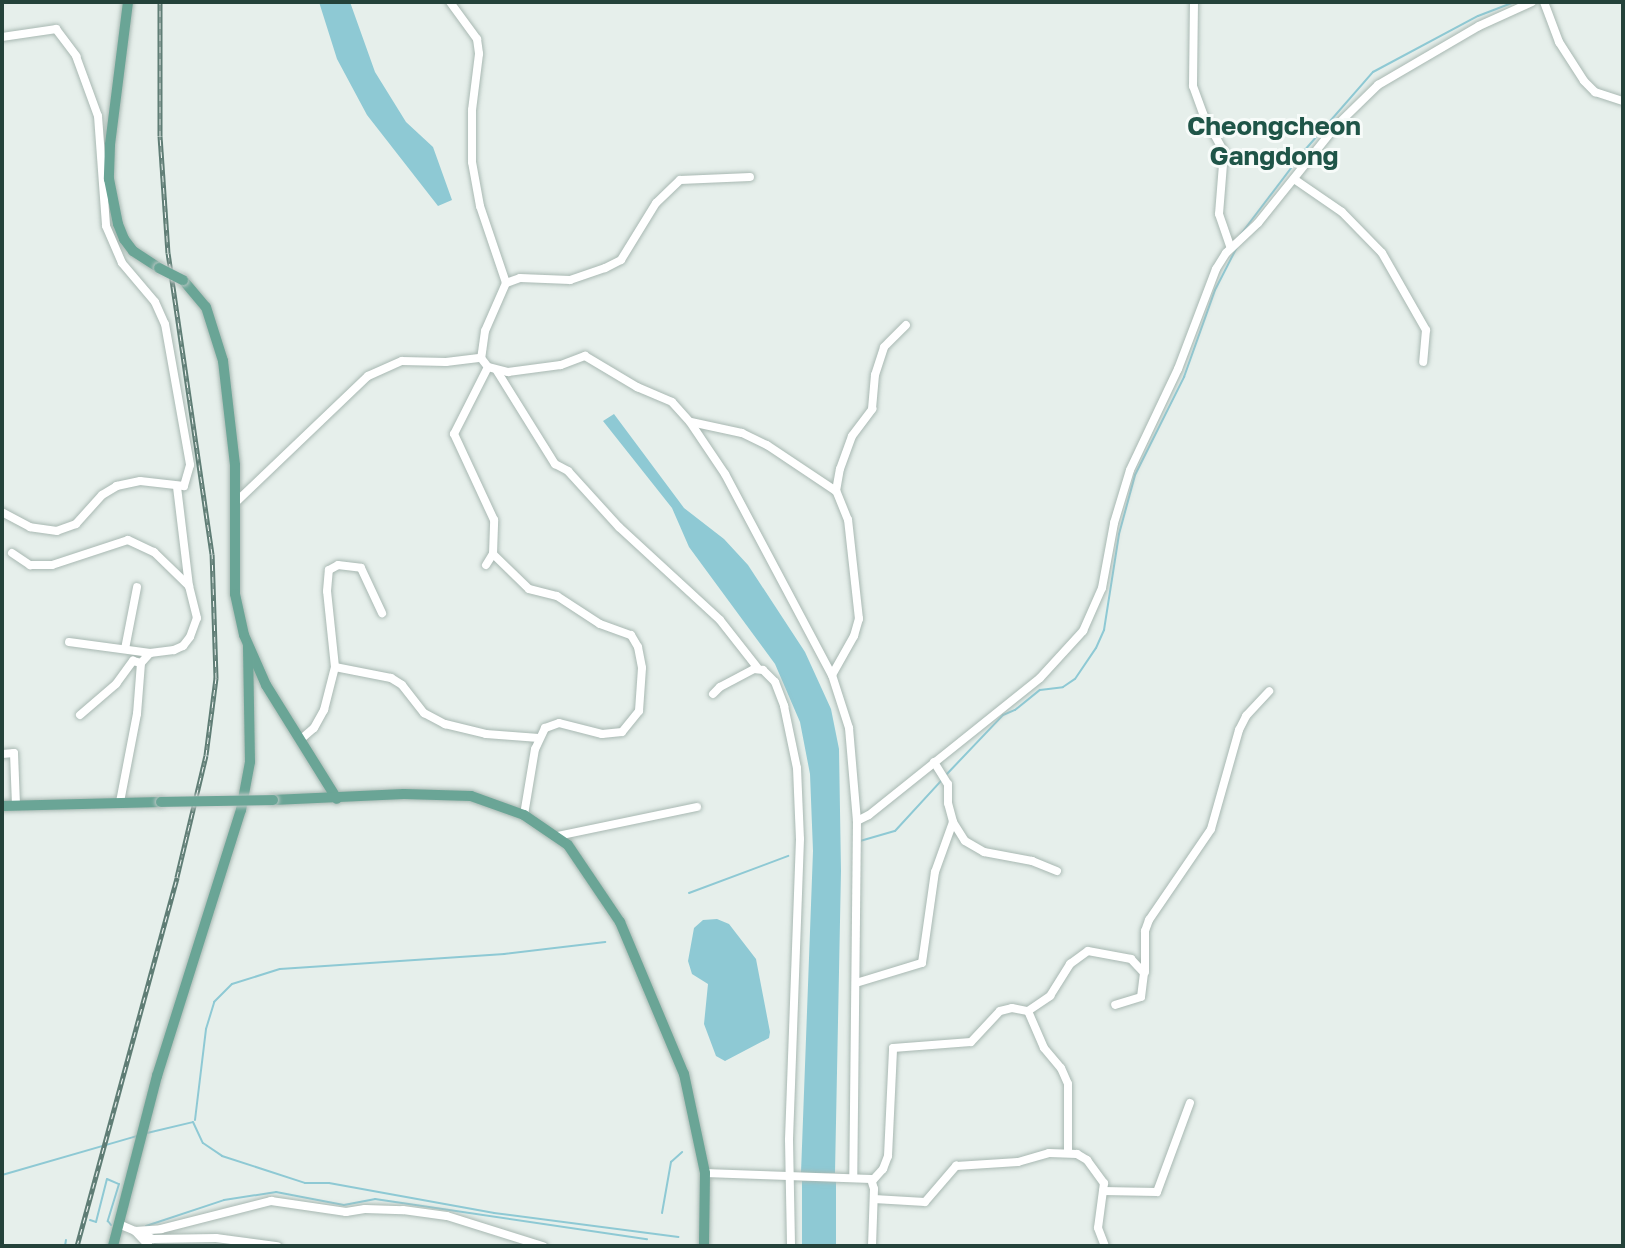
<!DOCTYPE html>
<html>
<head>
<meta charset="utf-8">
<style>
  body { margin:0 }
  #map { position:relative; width:1625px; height:1248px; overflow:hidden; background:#e6efeb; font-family:"Golos Text",sans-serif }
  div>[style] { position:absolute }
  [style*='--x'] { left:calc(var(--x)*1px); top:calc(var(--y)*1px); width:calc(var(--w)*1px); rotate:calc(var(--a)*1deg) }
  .water>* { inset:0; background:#8ec9d4; transform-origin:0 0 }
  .stream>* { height:2px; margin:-1px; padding:0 1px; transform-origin:1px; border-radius:1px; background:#8ec9d4 }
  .roads { filter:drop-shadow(0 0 2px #a8b8b2) drop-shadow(0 0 2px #a8b8b2) }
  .minor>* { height:8px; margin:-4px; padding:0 4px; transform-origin:4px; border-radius:4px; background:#fff }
  .major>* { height:10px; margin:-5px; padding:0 5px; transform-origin:5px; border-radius:5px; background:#6aa596 }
  .rail>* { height:5px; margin-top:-2.5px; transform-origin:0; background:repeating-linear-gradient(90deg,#f7fbf9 0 6px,#5f7d75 0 12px); box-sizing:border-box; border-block:2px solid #5f7d75 }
  .bridges { filter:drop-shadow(0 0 2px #c2cac8) drop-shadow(0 0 2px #c2cac8) }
  .major-bridge>* { height:10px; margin:-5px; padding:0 5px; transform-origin:5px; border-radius:5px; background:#6aa596 }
  span { translate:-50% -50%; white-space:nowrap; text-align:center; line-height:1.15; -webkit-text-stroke:6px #f7fbf9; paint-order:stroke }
  .quarter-label { font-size:26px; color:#1f5548; font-weight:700 }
  .frame { position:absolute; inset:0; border:4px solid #24423a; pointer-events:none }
</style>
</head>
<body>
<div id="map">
  <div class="water">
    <i style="clip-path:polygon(319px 2px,350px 2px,375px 72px,406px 122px,433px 147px,452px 200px,438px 206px,367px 115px,337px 59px)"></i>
    <i style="clip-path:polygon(614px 414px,684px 508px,724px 539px,748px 565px,805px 652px,831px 709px,839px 749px,841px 871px,835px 1173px,801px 1173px,813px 851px,810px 774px,800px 722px,775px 664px,689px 547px,672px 508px,603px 421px)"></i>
    <i style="clip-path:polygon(717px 919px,729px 924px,756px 959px,770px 1032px,769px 1038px,725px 1061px,716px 1056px,704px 1024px,708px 984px,692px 974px,688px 961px,694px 928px,703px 920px)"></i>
    <i style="left:802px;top:1181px;width:34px;height:65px"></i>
  </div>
  <div class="stream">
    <i style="--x:1241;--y:234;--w:104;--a:-52.8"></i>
    <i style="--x:1304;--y:151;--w:105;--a:-48.9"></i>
    <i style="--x:1373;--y:72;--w:119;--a:-28.1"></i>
    <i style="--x:1478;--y:16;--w:39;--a:-21"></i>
    <i style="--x:945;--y:776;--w:84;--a:-46.4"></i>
    <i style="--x:1003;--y:715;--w:13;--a:-23"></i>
    <i style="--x:1015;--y:710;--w:32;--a:-39"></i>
    <i style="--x:1040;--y:690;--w:23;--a:-7"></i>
    <i style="--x:1063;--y:687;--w:14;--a:-34"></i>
    <i style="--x:1075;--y:679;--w:37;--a:-56"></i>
    <i style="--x:1096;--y:648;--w:20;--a:-66"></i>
    <i style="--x:1104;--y:630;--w:97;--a:-81.1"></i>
    <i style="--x:1119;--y:534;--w:61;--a:-74.8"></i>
    <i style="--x:1135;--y:475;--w:110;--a:-63.4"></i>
    <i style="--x:1184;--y:377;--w:92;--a:-70.4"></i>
    <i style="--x:1215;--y:290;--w:48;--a:-62.9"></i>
    <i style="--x:860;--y:841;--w:36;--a:-16"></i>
    <i style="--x:895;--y:831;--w:68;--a:-47.4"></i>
    <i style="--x:689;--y:893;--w:106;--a:-20.5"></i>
    <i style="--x:195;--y:1120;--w:92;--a:-83.1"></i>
    <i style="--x:206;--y:1029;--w:28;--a:-73"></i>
    <i style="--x:214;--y:1002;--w:25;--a:-45"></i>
    <i style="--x:232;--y:984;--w:50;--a:-17.4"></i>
    <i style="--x:280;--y:969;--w:225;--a:-3.8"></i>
    <i style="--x:504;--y:954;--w:102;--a:-6.8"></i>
    <i style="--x:147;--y:1133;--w:47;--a:-13.4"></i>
    <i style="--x:193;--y:1122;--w:23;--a:65"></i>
    <i style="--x:203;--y:1143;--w:23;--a:34"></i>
    <i style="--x:222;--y:1156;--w:87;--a:18"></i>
    <i style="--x:305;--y:1183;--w:24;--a:0"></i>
    <i style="--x:329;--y:1183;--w:168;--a:10.3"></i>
    <i style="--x:494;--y:1213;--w:186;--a:7.4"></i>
    <i style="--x:2;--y:1175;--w:141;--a:-16.1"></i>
    <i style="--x:662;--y:1213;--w:52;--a:-80"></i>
    <i style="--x:671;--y:1162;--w:15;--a:-42"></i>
    <i style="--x:90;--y:1220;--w:6;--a:18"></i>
    <i style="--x:96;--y:1222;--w:44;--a:-75.7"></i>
    <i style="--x:107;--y:1179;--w:13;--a:23"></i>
    <i style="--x:119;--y:1184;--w:39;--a:107"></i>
    <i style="--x:108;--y:1221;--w:5;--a:53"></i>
    <i style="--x:146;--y:1226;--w:82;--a:-18.4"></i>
    <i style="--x:224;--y:1200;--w:53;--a:-8.7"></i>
    <i style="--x:276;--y:1192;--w:69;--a:10.8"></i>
    <i style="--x:344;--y:1205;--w:32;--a:-11"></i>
    <i style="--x:375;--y:1199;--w:275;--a:8.4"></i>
    <i style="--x:65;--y:1246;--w:6;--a:-81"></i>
  </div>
  <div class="roads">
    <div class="minor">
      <i style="--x:450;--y:2;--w:46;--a:53.9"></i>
      <i style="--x:477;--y:39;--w:15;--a:82"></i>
      <i style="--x:479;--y:54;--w:56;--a:97.1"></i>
      <i style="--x:472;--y:110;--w:52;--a:90"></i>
      <i style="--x:472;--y:162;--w:45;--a:79.7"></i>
      <i style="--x:480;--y:206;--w:81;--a:71.3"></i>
      <i style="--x:1194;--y:2;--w:84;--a:90.7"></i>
      <i style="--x:1193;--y:86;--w:30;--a:70"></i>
      <i style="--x:1203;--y:114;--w:43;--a:61.1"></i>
      <i style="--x:1224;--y:152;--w:62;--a:94.6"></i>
      <i style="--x:1219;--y:214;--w:36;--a:71"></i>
      <i style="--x:1544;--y:2;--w:43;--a:69.4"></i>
      <i style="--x:1559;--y:42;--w:46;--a:57.3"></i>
      <i style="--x:1584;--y:81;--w:16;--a:45"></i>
      <i style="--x:1595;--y:92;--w:29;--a:18"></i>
      <i style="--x:2;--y:37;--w:55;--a:-8.4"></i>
      <i style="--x:56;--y:29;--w:34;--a:53"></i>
      <i style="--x:76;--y:56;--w:64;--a:69.9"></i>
      <i style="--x:98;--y:116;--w:110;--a:85.8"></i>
      <i style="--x:106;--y:226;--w:40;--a:66.6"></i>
      <i style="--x:122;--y:263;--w:51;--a:49.8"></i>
      <i style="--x:155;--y:302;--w:24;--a:66"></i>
      <i style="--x:165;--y:324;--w:143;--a:79.9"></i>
      <i style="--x:190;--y:465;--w:22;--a:106"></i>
      <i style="--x:184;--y:486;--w:44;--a:-173.5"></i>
      <i style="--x:140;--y:481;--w:24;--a:168"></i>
      <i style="--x:117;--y:486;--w:17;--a:149"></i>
      <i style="--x:102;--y:495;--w:39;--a:132"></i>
      <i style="--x:76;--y:524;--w:20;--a:160"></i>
      <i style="--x:57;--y:531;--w:27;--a:-172"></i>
      <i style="--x:30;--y:527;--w:32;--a:-152"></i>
      <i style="--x:750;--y:177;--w:70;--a:177.5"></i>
      <i style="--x:680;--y:180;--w:33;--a:136"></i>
      <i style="--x:656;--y:203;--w:67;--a:121.6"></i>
      <i style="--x:621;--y:260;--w:18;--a:153"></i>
      <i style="--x:605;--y:268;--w:37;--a:161"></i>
      <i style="--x:570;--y:280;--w:50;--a:-177.7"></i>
      <i style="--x:520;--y:278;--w:15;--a:160"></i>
      <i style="--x:506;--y:283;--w:52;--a:113.6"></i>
      <i style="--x:485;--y:331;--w:27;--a:98"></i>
      <i style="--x:481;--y:358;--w:11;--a:52"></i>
      <i style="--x:488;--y:367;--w:21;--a:14"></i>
      <i style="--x:508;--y:372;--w:53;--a:-7.5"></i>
      <i style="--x:561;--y:365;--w:26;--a:-21"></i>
      <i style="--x:585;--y:356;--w:61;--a:30.8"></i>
      <i style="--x:637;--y:387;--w:38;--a:23"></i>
      <i style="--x:672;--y:402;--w:27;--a:48"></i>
      <i style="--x:690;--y:422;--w:63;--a:56.1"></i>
      <i style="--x:725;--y:474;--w:228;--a:62"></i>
      <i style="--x:832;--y:675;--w:56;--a:72.2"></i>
      <i style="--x:849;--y:728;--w:93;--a:85.1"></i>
      <i style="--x:857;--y:821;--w:357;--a:90.6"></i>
      <i style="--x:1294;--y:179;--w:58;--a:34.5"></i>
      <i style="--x:1342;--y:212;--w:57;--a:45.7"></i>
      <i style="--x:1382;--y:253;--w:89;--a:60.3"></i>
      <i style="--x:1426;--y:330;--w:32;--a:95"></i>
      <i style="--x:497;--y:371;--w:110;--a:58.1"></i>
      <i style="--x:555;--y:464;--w:15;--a:28"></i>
      <i style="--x:568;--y:471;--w:76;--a:47.7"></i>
      <i style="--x:619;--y:527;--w:137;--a:42.6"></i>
      <i style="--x:720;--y:620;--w:60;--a:51.8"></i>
      <i style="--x:691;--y:422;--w:52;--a:12.2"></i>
      <i style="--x:742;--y:433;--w:28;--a:26"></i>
      <i style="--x:767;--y:445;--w:83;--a:33.7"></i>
      <i style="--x:235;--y:503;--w:184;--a:-43.7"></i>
      <i style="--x:368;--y:376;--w:37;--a:-24"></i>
      <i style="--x:402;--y:361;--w:44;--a:1.3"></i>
      <i style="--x:446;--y:362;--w:35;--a:-7"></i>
      <i style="--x:12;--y:553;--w:22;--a:34"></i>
      <i style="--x:30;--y:565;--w:22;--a:0"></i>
      <i style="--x:52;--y:565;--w:80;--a:-18.2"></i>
      <i style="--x:128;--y:540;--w:29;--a:25"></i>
      <i style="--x:154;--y:552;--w:49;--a:44.2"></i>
      <i style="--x:493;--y:554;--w:50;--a:44.2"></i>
      <i style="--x:529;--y:589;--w:29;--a:14"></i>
      <i style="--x:557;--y:596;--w:51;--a:33.1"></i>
      <i style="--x:600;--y:624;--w:33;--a:20"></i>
      <i style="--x:631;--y:635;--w:14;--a:60"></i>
      <i style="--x:638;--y:647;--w:21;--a:79"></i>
      <i style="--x:642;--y:668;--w:43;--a:94"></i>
      <i style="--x:639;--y:711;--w:27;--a:129"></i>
      <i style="--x:622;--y:732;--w:20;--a:174"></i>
      <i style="--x:602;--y:734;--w:44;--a:-165.7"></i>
      <i style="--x:559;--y:723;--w:15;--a:160"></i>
      <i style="--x:545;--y:728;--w:23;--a:115"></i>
      <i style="--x:535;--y:749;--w:67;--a:99.5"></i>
      <i style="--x:486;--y:565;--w:13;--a:-58"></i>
      <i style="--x:493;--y:554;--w:34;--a:-88"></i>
      <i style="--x:494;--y:520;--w:95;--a:-114.9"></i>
      <i style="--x:454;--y:434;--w:75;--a:-63.1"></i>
      <i style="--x:69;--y:642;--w:82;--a:7.7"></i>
      <i style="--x:125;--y:649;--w:63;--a:-79"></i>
      <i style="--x:335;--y:667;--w:57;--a:11.1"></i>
      <i style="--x:391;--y:678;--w:13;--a:32"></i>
      <i style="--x:402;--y:685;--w:36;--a:52"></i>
      <i style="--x:424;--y:713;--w:24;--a:28"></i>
      <i style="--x:445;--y:724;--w:42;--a:13.7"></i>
      <i style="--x:486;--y:734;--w:53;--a:4.3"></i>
      <i style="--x:832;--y:675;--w:45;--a:-60.6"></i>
      <i style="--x:854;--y:636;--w:18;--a:-74"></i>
      <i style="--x:859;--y:619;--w:100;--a:-96.3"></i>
      <i style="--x:848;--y:520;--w:31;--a:-112"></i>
      <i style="--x:836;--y:491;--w:22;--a:-80"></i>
      <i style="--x:840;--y:469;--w:35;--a:-70"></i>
      <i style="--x:852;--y:436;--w:34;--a:-53"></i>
      <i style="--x:872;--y:409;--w:34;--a:-85"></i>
      <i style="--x:875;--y:375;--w:29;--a:-72"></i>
      <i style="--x:884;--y:347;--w:31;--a:-45"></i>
      <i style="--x:713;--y:694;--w:10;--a:-45"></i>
      <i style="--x:720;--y:687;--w:38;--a:-28"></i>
      <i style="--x:754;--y:669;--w:9;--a:6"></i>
      <i style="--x:763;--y:670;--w:17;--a:45"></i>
      <i style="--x:775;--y:682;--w:26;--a:69"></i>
      <i style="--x:784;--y:706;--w:63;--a:78.2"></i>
      <i style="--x:797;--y:768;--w:71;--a:87.6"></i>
      <i style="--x:800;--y:839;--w:301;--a:92.1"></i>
      <i style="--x:789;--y:1140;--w:106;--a:88.9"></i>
      <i style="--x:80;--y:715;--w:48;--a:-40.7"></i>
      <i style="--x:116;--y:684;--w:29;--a:-54"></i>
      <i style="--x:133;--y:661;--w:8;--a:14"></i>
      <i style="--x:300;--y:740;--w:18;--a:-41"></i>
      <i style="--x:314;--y:728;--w:21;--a:-61"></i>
      <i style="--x:324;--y:710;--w:44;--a:-75.7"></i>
      <i style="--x:335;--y:667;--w:76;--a:-96"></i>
      <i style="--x:327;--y:591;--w:21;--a:-85"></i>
      <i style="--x:329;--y:570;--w:10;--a:-29"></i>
      <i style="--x:338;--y:565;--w:23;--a:7"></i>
      <i style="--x:361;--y:568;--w:50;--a:65"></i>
      <i style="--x:2;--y:754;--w:12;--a:-5"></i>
      <i style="--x:14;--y:753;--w:53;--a:87.8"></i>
      <i style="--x:934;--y:762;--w:26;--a:58"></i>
      <i style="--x:948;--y:784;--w:19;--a:90"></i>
      <i style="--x:948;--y:803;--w:20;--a:75"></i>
      <i style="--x:953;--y:822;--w:22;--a:58"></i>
      <i style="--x:965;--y:841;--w:22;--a:30"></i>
      <i style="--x:984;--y:852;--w:49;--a:10.6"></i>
      <i style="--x:1032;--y:861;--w:27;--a:22"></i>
      <i style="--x:120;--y:802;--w:90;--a:-79.1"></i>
      <i style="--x:137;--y:714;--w:51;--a:-85.5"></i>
      <i style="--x:141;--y:663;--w:13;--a:-48"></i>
      <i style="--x:150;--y:653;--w:24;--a:-7"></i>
      <i style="--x:174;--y:650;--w:10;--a:-24"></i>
      <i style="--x:183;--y:646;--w:11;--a:-52"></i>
      <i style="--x:190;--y:637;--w:20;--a:-70"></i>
      <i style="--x:197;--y:618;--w:33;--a:-104"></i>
      <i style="--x:189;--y:586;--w:100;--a:-96.9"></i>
      <i style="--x:857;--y:821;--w:13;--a:-27"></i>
      <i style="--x:869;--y:815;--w:219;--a:-38.7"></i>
      <i style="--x:1040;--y:678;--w:64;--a:-47.5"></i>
      <i style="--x:1083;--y:631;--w:47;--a:-66.2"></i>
      <i style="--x:1102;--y:588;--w:66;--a:-79.5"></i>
      <i style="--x:1114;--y:523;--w:55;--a:-73.2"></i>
      <i style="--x:1130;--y:470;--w:112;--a:-64.6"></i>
      <i style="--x:1178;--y:369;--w:107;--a:-69.2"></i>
      <i style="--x:1216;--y:269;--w:19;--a:-58"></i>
      <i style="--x:1226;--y:253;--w:44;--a:-43.2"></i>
      <i style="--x:1258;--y:223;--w:124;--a:-51.2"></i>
      <i style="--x:1336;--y:126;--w:59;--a:-44.3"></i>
      <i style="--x:1378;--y:85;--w:117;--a:-30.3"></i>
      <i style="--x:1479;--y:26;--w:58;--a:-24.4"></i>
      <i style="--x:557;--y:836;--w:143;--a:-11.7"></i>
      <i style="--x:1145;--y:972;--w:41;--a:-90"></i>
      <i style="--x:1145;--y:931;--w:12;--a:-70"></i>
      <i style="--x:1149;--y:920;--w:110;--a:-55.7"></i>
      <i style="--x:1211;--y:829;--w:103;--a:-74.2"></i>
      <i style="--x:1239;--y:730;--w:16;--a:-63"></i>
      <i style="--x:1246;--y:716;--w:34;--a:-47"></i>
      <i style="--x:856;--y:983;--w:69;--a:-16.9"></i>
      <i style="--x:922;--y:963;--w:92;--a:-81.9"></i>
      <i style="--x:935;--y:872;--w:53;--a:-70.2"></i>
      <i style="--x:1028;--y:1011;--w:40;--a:66.6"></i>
      <i style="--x:1044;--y:1048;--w:26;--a:50"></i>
      <i style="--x:1061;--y:1068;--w:17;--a:66"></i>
      <i style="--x:1068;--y:1084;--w:69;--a:90"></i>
      <i style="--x:705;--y:1173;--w:166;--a:2.1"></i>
      <i style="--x:871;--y:1179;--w:10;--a:73"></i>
      <i style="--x:874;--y:1189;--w:57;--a:92"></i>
      <i style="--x:873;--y:1180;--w:15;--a:-48"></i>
      <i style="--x:883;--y:1169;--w:14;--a:-69"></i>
      <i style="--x:888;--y:1156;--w:108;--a:-87.3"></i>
      <i style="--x:893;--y:1048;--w:78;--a:-4.4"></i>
      <i style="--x:971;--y:1042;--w:42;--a:-46.9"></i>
      <i style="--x:1000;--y:1011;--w:12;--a:-14"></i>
      <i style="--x:1012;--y:1008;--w:16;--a:11"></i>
      <i style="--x:1028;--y:1011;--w:27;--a:-34"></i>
      <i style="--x:1050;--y:996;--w:38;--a:-58"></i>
      <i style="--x:1070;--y:964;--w:22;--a:-36"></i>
      <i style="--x:1088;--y:951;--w:44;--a:10.5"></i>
      <i style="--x:1131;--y:959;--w:19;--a:47"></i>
      <i style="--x:1144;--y:973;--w:24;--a:97"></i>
      <i style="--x:1141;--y:997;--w:27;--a:163"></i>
      <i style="--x:1103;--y:1191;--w:54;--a:1.1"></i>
      <i style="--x:1157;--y:1192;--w:95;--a:-69.7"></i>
      <i style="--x:874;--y:1199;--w:51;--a:3.4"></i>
      <i style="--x:925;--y:1202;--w:48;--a:-49.3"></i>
      <i style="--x:956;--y:1166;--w:62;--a:-3.7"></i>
      <i style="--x:1018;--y:1162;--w:32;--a:-16"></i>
      <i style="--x:1049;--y:1153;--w:28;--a:2"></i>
      <i style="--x:1077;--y:1154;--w:12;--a:31"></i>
      <i style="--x:1087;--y:1160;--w:29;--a:54"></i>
      <i style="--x:1104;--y:1183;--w:45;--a:97.6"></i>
      <i style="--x:1098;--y:1228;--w:19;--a:69"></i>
      <i style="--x:121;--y:1225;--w:15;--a:23"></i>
      <i style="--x:135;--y:1231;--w:26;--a:-4"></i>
      <i style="--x:161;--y:1229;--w:114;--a:-14.3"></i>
      <i style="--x:271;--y:1201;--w:76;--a:8.3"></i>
      <i style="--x:346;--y:1212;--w:19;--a:-9"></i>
      <i style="--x:365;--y:1209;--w:38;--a:2"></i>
      <i style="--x:403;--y:1210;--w:44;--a:7.8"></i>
      <i style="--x:447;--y:1216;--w:101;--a:17.4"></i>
      <i style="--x:136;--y:1231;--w:19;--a:25"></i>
      <i style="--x:153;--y:1239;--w:63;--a:-0.9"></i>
      <i style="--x:216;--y:1238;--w:62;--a:7.5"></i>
      <i style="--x:136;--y:1232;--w:19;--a:47"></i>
    </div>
    <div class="major">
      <i style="--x:128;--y:2;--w:144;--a:97.2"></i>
      <i style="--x:110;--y:145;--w:34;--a:92"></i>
      <i style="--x:109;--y:179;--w:46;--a:78.7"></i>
      <i style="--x:118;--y:224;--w:16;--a:68"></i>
      <i style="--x:124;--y:239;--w:15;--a:53"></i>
      <i style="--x:133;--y:251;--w:31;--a:33"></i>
      <i style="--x:183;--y:280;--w:35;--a:50"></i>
      <i style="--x:206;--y:307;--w:57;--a:72.5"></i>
      <i style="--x:223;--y:361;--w:105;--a:83.4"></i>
      <i style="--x:235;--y:465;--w:129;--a:90"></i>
      <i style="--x:235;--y:594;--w:42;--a:77.6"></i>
      <i style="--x:244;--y:635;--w:55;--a:66.3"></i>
      <i style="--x:266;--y:685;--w:134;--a:58.1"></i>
      <i style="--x:273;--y:800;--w:131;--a:-2.6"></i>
      <i style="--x:404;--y:794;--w:67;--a:1.7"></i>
      <i style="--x:471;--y:796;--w:56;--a:19.7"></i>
      <i style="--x:524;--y:815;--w:53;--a:34.3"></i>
      <i style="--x:568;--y:845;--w:93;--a:56"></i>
      <i style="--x:620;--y:922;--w:165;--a:67.2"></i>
      <i style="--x:684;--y:1074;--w:101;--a:78"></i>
      <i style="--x:705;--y:1173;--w:73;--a:90.8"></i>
      <i style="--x:2;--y:806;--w:159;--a:-1.4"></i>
      <i style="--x:113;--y:1246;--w:176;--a:-75.5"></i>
      <i style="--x:157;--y:1076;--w:279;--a:-72.5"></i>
      <i style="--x:241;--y:810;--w:49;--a:-79.4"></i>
      <i style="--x:250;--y:762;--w:116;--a:-91"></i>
    </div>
  </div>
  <div class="rail">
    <i style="--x:77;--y:1246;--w:382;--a:-74.8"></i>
    <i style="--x:177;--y:877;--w:125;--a:-76.6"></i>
    <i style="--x:206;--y:755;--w:78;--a:-82.6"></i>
    <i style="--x:216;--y:678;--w:124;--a:-91.8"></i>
    <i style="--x:212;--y:554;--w:304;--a:-98.3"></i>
    <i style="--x:168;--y:253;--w:117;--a:-93.9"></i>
    <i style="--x:160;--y:136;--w:134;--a:-90"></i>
  </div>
  <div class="bridges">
    <div class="major-bridge">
      <i style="--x:159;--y:268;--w:27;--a:27"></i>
      <i style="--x:161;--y:802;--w:112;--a:-1"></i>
    </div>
  </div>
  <div class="quarter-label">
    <span style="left:1274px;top:141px">Cheongcheon<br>Gangdong</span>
  </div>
  <div class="frame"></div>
</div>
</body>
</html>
